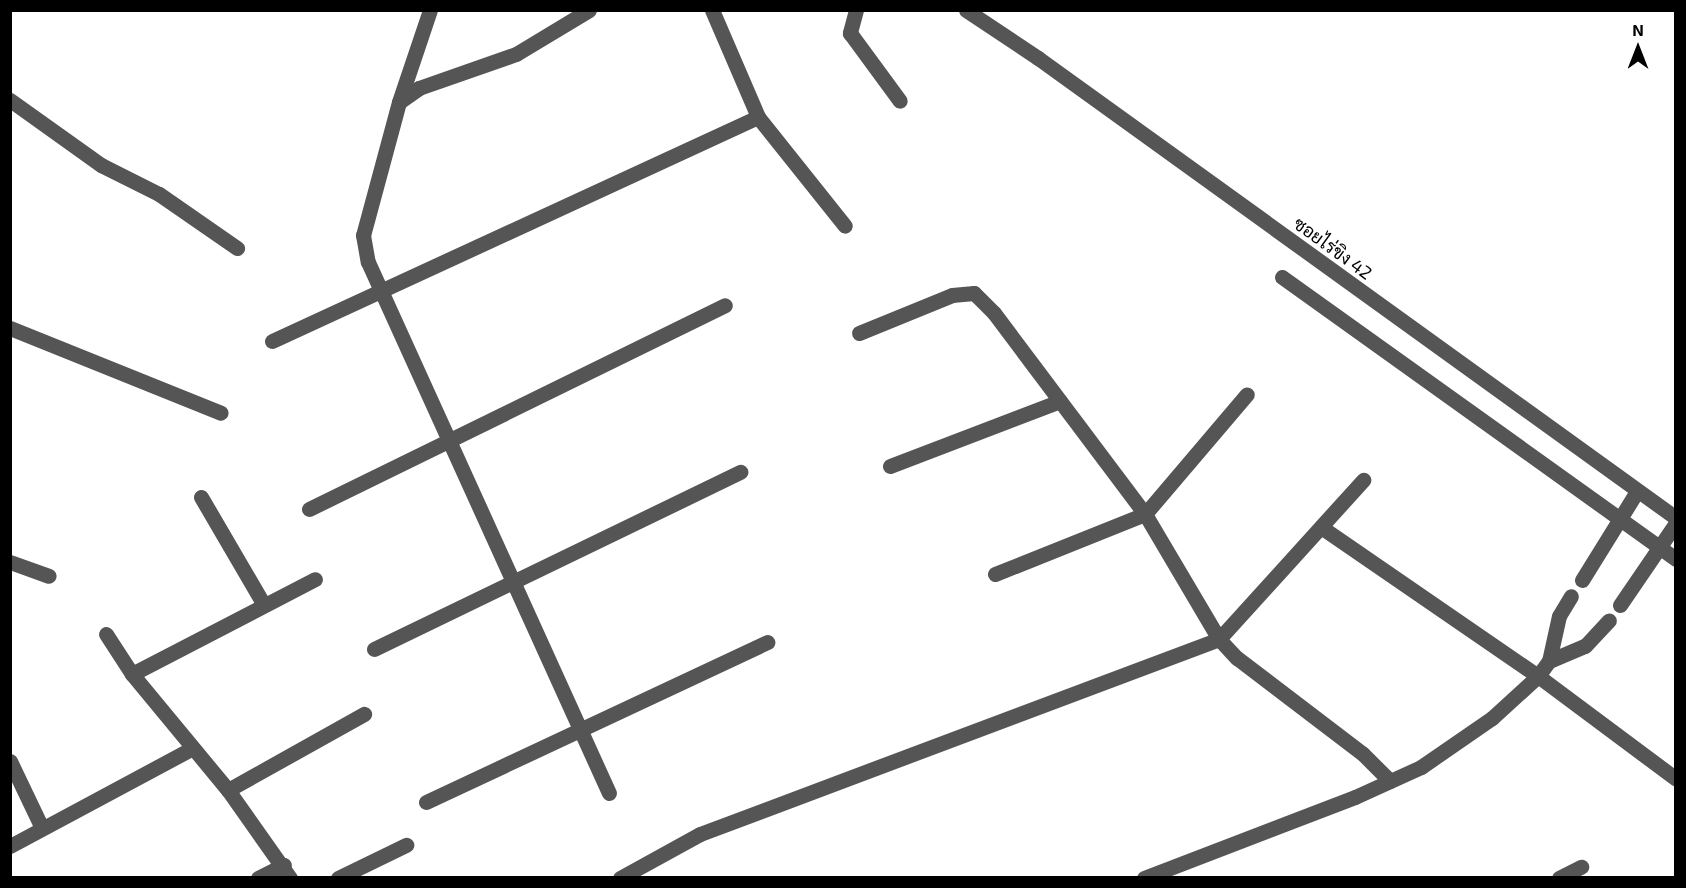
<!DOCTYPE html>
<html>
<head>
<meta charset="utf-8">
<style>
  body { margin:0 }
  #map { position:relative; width:1686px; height:888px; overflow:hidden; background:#fff; font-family:"Exo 2",Sarabun,sans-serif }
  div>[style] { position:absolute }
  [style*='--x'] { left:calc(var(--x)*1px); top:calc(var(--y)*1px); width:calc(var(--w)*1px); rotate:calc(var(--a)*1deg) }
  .minor>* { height:15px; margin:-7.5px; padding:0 7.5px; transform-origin:7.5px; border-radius:7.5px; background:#555 }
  span { translate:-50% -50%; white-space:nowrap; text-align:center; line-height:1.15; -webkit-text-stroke:4.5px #fff; paint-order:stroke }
  .street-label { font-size:18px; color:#000 }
  .frame { position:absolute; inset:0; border:12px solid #000; pointer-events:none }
  .north { position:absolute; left:1608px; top:18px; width:60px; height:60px; -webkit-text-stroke:4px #fff; paint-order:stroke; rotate:0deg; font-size:16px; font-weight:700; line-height:24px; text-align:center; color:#000 }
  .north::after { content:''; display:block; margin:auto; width:21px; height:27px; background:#000; clip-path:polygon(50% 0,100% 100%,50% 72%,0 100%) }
</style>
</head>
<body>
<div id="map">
  <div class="minor">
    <i style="--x:589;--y:10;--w:85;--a:148.9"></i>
    <i style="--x:516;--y:54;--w:103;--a:160.7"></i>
    <i style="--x:419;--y:88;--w:24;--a:145"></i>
    <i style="--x:399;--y:102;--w:138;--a:105.1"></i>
    <i style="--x:363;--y:235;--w:27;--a:80"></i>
    <i style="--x:368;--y:262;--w:583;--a:65.59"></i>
    <i style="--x:712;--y:10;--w:116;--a:66.7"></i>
    <i style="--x:758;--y:117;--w:139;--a:51.4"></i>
    <i style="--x:856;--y:10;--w:24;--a:105"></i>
    <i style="--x:850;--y:33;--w:84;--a:53.7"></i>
    <i style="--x:966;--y:10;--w:87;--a:33.7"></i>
    <i style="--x:1038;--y:58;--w:787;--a:35.79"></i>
    <i style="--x:10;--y:100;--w:112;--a:35.5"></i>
    <i style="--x:101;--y:165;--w:65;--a:26.6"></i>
    <i style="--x:159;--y:194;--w:95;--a:34.7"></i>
    <i style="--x:399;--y:102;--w:97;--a:-71.4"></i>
    <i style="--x:1282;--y:277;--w:485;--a:35.6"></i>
    <i style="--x:10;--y:328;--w:227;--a:21.9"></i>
    <i style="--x:859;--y:333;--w:100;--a:-22.2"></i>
    <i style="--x:952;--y:295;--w:22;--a:-5"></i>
    <i style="--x:974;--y:293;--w:28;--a:45"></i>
    <i style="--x:994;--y:313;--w:251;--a:53.1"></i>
    <i style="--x:1145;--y:514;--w:145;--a:59.4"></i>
    <i style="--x:1219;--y:639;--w:26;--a:47"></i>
    <i style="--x:1237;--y:658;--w:158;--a:37.3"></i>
    <i style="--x:1363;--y:754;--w:38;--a:45"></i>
    <i style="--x:272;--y:341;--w:535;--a:-24.75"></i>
    <i style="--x:890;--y:466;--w:182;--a:-20.9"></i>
    <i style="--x:201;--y:497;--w:125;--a:59.7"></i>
    <i style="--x:309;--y:509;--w:463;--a:-26.1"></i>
    <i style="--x:1321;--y:527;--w:263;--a:34.5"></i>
    <i style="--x:1538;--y:676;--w:172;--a:36.7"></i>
    <i style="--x:10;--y:562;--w:41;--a:19.7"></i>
    <i style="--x:995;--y:574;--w:162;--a:-21.8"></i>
    <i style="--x:1145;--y:514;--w:157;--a:-49.6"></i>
    <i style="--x:1582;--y:580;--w:102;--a:-58.2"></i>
    <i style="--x:1620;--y:605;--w:99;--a:-55.7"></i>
    <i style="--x:106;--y:634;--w:48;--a:57"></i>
    <i style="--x:132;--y:674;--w:151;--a:50.4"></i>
    <i style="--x:228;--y:790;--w:108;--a:54.8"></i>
    <i style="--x:374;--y:649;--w:407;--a:-25.8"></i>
    <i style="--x:1549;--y:661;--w:39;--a:-23"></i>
    <i style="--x:1585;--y:646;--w:35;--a:-47"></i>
    <i style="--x:132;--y:674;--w:206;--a:-27.4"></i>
    <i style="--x:10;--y:761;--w:74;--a:64.5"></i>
    <i style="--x:228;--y:790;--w:156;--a:-29.2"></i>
    <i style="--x:426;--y:802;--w:377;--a:-25.1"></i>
    <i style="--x:10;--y:846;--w:205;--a:-28.2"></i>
    <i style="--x:258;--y:878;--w:29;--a:-27"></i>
    <i style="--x:338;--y:878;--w:76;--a:-25.9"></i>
    <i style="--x:620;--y:878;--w:91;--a:-28.8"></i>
    <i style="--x:700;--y:834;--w:554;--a:-20.59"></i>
    <i style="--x:1219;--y:639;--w:215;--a:-47.8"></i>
    <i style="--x:1144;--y:878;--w:226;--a:-21"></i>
    <i style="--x:1355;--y:797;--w:72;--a:-24.4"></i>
    <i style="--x:1421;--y:767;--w:86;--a:-34.6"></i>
    <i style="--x:1492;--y:718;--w:62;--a:-42.4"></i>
    <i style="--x:1538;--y:676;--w:19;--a:-54"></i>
    <i style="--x:1549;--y:661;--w:46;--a:-77.5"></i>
    <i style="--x:1559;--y:616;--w:23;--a:-59"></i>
    <i style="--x:1559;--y:878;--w:25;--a:-27"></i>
  </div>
  <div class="street-label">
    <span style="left:1333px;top:248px;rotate:36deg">ซอยไร่ขิง 42</span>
  </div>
  <div class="frame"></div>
  <div class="north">N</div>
</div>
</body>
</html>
